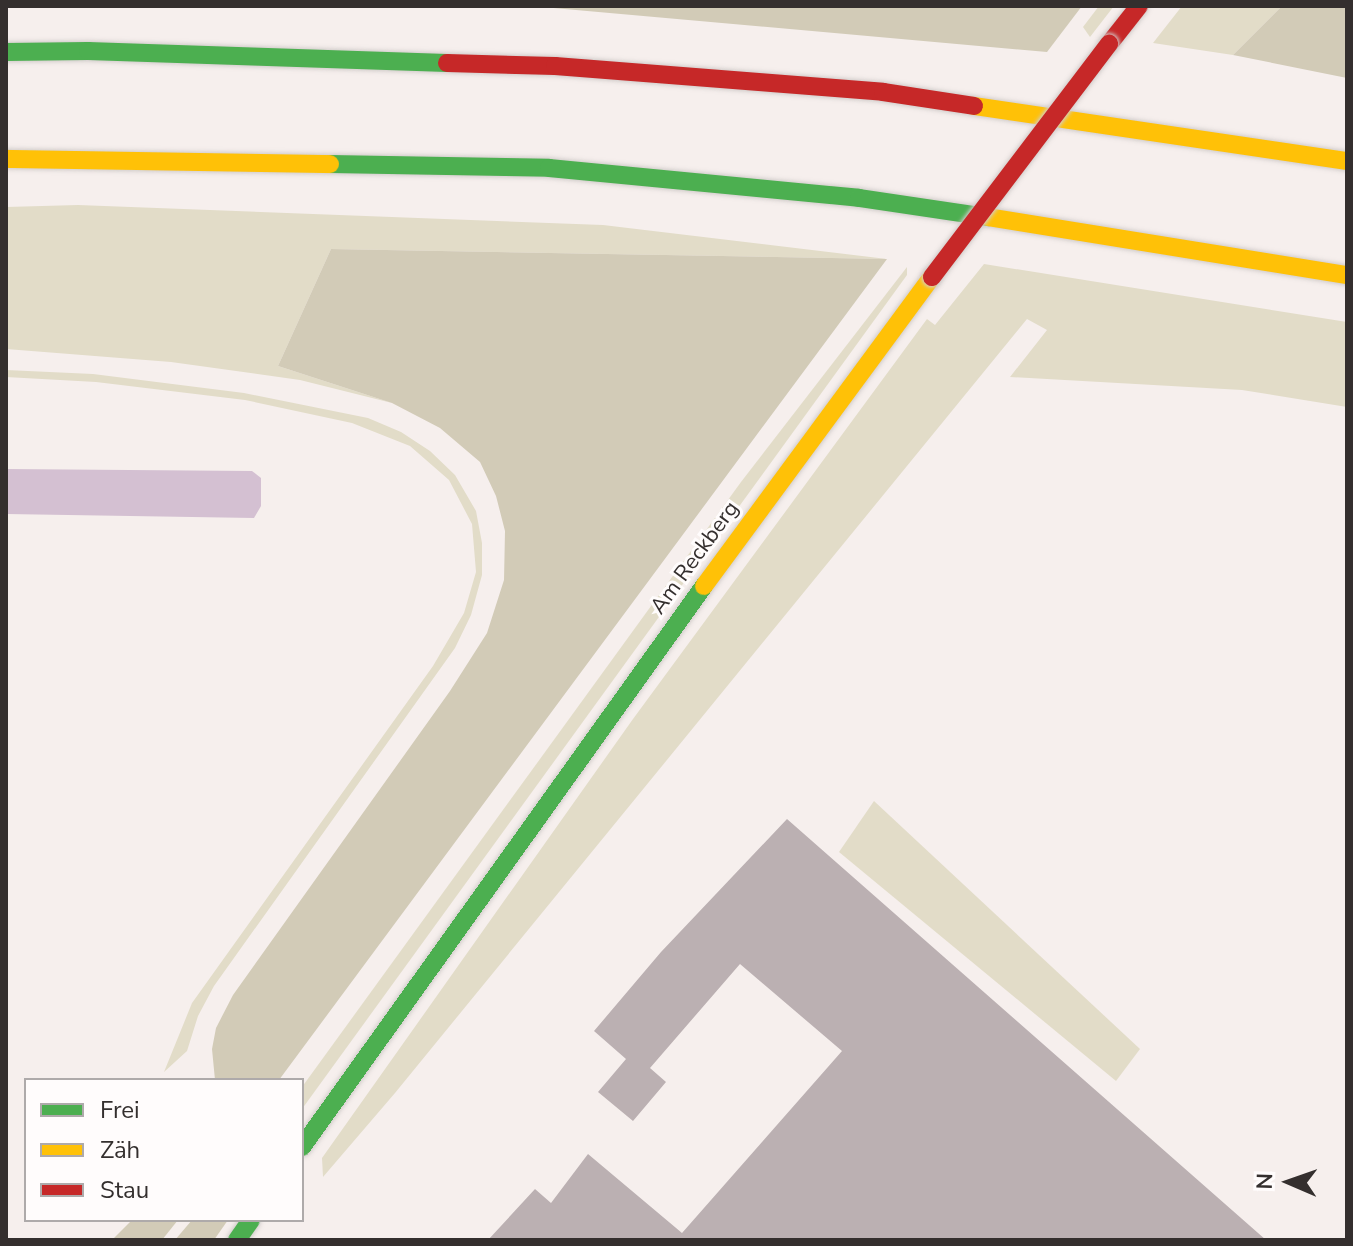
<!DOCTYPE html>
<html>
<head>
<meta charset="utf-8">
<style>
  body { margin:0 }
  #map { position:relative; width:1353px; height:1246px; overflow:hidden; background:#f6efed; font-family:"Nunito Sans",sans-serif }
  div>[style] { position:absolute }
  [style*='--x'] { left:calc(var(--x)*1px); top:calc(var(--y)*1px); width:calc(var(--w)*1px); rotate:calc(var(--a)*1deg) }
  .green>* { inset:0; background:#e2dcc8 }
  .forest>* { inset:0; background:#d2cbb7 }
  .water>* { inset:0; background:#d4c0d2 }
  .building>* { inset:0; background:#bbb0b2 }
  .roads { filter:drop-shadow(0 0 2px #d2cdcb) drop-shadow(0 0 2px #d2cdcb) }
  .fast>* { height:18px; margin:-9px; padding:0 9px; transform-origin:9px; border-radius:9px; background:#4caf50 }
  .slow>* { height:18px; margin:-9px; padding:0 9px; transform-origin:9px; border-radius:9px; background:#ffc107 }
  .jam>* { height:18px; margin:-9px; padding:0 9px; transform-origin:9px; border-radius:9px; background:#c62828 }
  .bridges { filter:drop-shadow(0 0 2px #d2cdcb) drop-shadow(0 0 2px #d2cdcb) }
  .jam-bridge>* { height:18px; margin:-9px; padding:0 9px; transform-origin:9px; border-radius:9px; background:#c62828 }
  span { translate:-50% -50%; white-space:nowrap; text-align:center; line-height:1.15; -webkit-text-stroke:6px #fffcfc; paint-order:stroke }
  .street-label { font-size:22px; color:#342f2e }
  .frame { position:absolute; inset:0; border:8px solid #342f2e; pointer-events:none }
  .legend { position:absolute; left:24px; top:1078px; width:280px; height:144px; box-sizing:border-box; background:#fffcfc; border:2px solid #aeaaaa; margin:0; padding:10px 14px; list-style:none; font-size:24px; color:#342f2e }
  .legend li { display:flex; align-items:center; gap:16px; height:40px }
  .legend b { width:40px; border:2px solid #aeaaaa }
  .north { position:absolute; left:1249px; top:1142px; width:80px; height:80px; -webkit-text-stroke:6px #fffcfc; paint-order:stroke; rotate:272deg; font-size:22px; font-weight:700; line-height:32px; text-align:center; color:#342f2e }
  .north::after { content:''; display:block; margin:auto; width:28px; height:36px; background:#342f2e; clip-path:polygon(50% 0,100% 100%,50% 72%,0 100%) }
</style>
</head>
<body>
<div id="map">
  <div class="green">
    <i style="clip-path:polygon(1099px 6px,1114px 6px,1090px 37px,1083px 27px)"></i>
    <i style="clip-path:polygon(1182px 6px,1282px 6px,1233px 55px,1153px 43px)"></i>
    <i style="clip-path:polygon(78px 205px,603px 225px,887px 259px,331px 249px,278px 366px,392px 403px,300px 380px,171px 362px,6px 349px,6px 207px)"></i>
    <i style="clip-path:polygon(984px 264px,1347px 322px,1347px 407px,1242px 390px,1010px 377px,1047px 330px,1027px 319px,395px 1093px,323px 1177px,322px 1158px,633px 719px,927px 319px,935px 325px)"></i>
    <i style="clip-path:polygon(907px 267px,907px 275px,302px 1109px,302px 1087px,741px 482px)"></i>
    <i style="clip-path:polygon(6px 370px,93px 374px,244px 393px,368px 418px,401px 432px,430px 451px,455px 475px,476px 511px,482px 543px,482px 575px,471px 615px,455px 648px,214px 986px,198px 1016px,187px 1051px,164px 1072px,192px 1003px,433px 666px,464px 613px,476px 572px,472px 524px,449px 480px,410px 446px,352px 423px,245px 400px,96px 382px,6px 377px)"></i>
    <i style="clip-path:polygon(874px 801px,1140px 1049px,1116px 1081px,839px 852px)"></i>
  </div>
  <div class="forest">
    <i style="clip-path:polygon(531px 6px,1082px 6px,1047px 52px)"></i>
    <i style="clip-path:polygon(1282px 6px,1347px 6px,1347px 78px,1233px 55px)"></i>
    <i style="clip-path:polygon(331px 249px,887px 259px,279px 1080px,215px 1080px,212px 1049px,216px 1028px,233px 995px,450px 691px,487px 633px,504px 580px,505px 531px,496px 496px,480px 462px,440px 428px,392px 403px,278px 366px)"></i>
    <i style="clip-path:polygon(132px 1220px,178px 1220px,162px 1240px,112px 1240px)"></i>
    <i style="clip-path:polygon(192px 1220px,228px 1220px,214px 1240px,175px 1240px)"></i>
  </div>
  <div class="water">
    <i style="clip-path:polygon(6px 469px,252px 471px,261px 478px,261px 506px,254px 518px,6px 514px)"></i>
  </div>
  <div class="building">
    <i style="clip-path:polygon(787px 819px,1266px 1240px,488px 1240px,535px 1189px,551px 1203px,588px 1154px,682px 1233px,842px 1051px,740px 964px,650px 1068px,666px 1082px,633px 1121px,598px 1092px,626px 1059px,594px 1031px,661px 952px)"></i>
  </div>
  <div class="roads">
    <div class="fast">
      <i style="--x:6;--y:52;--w:82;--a:-0.7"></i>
      <i style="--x:88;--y:51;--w:359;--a:1.9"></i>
      <i style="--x:330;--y:164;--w:219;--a:1"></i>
      <i style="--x:549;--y:168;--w:311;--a:5.5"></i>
      <i style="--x:859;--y:198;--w:130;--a:8.4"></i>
      <i style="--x:302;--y:1147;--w:690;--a:-54.38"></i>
      <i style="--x:237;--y:1240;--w:24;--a:-55"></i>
    </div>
    <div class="slow">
      <i style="--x:974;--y:106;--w:377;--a:8.4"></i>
      <i style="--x:6;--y:159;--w:324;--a:0.9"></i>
      <i style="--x:988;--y:217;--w:364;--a:9.2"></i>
      <i style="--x:704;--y:586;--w:384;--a:-53.6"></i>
    </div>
    <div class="jam">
      <i style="--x:1109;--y:44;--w:48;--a:-51.7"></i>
      <i style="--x:447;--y:63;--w:108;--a:1.6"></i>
      <i style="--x:555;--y:66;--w:329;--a:4.5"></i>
      <i style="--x:883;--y:92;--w:92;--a:8.7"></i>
    </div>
  </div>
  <div class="bridges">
    <div class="jam-bridge">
      <i style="--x:932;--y:277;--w:293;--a:-52.8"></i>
    </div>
  </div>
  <div class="street-label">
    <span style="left:695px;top:558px;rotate:-54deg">Am Reckberg</span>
  </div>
  <div class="frame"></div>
  <ul class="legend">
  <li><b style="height:10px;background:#4caf50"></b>Frei</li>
  <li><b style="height:10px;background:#ffc107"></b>Zäh</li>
  <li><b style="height:10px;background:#c62828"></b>Stau</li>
  </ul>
  <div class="north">N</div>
</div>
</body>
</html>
